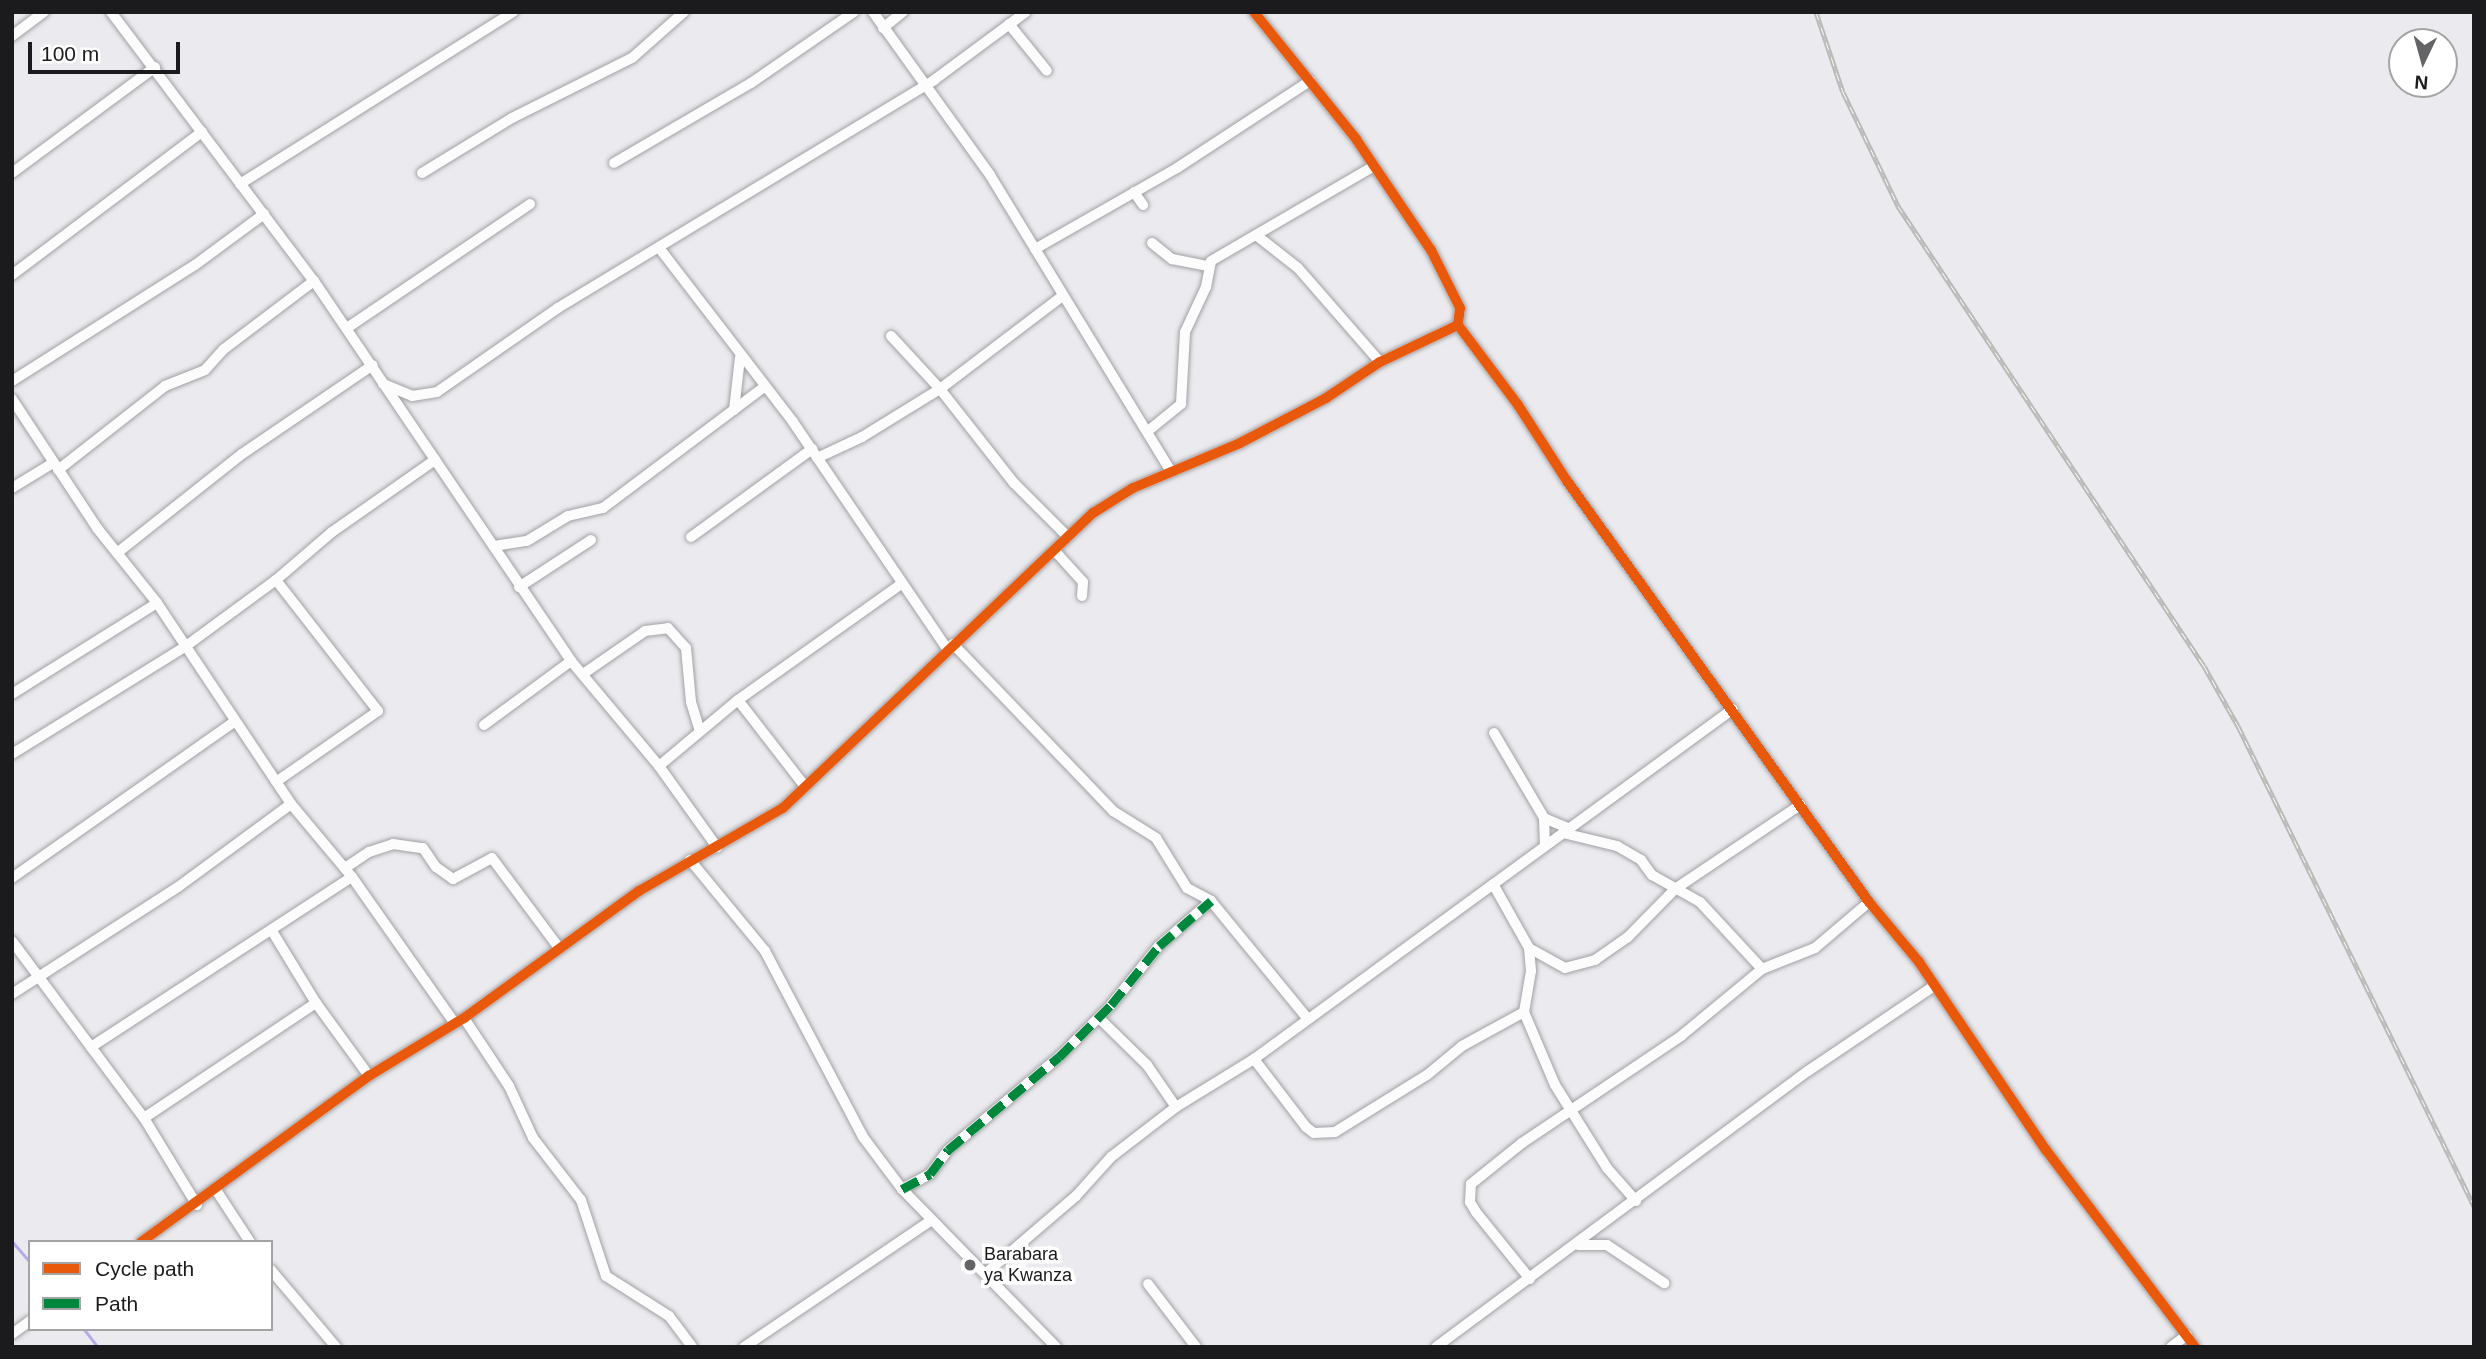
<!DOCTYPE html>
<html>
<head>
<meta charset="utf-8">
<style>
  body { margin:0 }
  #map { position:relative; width:2486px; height:1359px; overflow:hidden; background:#ebebef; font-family:Helvetica,sans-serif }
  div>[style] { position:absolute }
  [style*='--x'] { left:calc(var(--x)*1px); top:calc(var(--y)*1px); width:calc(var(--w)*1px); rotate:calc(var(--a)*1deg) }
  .stream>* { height:2.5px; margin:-1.25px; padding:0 1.25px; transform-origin:1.25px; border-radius:1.25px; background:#b7abe7 }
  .roads { filter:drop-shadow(0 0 2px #a1a0a4) drop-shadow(0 0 2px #a1a0a4) }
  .minor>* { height:10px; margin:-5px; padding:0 5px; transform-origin:5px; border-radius:5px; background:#fcfcfd }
  .rail>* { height:5px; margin-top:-2.5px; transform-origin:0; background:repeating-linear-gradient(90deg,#fff 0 8px,#b9b9b9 0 16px); box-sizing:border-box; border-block:2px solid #b9b9b9 }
  .quiet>* { height:9px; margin-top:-4.5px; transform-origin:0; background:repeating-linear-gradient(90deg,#00873e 0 18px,transparent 0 27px) }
  .cycleway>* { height:10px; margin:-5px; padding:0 5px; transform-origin:5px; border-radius:5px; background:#e8590c }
  .dots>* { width:19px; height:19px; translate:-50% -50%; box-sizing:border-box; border:4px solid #fff; border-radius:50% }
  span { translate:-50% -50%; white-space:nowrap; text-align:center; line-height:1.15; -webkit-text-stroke:7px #fff; paint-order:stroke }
  .poi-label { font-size:18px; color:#1b1b1e }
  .left { translate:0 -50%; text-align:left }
  .frame { position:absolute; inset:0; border:14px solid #1b1b1e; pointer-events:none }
  .legend { position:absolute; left:28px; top:1240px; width:245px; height:91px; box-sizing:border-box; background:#fff; border:2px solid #a4a4a5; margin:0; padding:9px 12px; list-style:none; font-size:21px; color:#1b1b1e }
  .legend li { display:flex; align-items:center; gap:14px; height:35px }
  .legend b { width:35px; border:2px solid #a4a4a5 }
  .north { position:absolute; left:2388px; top:28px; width:70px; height:70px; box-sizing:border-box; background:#fff; border:2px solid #a4a4a5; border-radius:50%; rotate:185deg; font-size:19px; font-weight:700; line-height:28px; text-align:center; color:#1b1b1e }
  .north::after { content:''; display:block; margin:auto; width:24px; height:32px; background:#646467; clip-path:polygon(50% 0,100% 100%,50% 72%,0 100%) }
  .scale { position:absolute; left:28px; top:42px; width:152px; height:32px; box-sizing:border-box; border:4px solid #1b1b1e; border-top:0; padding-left:9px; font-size:21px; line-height:24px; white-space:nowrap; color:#1b1b1e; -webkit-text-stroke:5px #fff; paint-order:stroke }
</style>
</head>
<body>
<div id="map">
  <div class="stream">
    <i style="--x:12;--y:1241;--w:28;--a:49"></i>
    <i style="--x:84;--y:1329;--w:23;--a:52"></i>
  </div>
  <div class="roads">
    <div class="minor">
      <i style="--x:111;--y:12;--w:337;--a:53"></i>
      <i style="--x:314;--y:281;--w:459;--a:55.9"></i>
      <i style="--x:571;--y:661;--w:137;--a:50"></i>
      <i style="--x:659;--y:766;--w:100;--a:54.4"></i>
      <i style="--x:873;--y:12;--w:201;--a:54.3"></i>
      <i style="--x:990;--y:175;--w:347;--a:58.6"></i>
      <i style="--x:1254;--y:12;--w:163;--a:51.2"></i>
      <i style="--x:1356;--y:139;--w:134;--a:56"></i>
      <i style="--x:1431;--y:250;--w:65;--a:63.4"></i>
      <i style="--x:1460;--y:308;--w:17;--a:97"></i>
      <i style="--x:1458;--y:325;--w:100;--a:53.1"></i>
      <i style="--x:1518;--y:405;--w:90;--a:57.2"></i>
      <i style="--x:1567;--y:481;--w:518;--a:54.35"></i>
      <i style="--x:1869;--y:902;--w:78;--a:50.2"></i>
      <i style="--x:1919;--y:962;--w:227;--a:56"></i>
      <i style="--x:2046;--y:1150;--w:247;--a:52.9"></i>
      <i style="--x:1009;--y:24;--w:60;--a:51"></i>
      <i style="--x:883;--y:28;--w:26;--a:-39"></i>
      <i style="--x:12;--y:36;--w:40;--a:-37"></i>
      <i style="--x:614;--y:163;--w:159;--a:-30.3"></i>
      <i style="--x:751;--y:83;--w:125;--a:-34.6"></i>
      <i style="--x:12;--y:173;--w:178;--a:-36.5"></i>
      <i style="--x:422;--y:173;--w:105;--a:-31.4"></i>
      <i style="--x:512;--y:118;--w:134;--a:-26.6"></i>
      <i style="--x:632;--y:58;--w:69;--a:-41.5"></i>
      <i style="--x:240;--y:184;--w:323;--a:-32.2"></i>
      <i style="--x:1134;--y:192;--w:16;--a:55"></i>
      <i style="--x:1256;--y:235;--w:53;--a:38.2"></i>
      <i style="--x:1298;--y:268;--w:125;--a:48.9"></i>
      <i style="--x:1152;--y:243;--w:26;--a:39"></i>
      <i style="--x:1172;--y:259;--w:37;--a:11"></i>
      <i style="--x:660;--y:249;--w:218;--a:52.4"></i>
      <i style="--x:793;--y:422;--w:274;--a:55.8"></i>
      <i style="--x:1035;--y:249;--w:163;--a:-29.7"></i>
      <i style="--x:1177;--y:168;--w:159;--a:-33.2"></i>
      <i style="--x:12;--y:275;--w:238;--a:-37"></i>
      <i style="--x:347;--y:328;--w:221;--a:-34.1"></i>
      <i style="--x:891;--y:336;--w:72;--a:47.2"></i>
      <i style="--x:940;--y:389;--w:120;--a:51.8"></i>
      <i style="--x:1014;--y:483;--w:76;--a:45"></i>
      <i style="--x:12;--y:381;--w:217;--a:-32.4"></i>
      <i style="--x:195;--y:265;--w:86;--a:-36.5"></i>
      <i style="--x:383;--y:384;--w:31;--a:22"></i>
      <i style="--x:412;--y:396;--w:25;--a:-9"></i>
      <i style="--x:437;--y:392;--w:147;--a:-34.8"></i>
      <i style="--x:558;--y:308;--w:440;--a:-31.2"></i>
      <i style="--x:934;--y:80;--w:114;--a:-36.5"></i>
      <i style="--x:12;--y:399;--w:154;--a:56.6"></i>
      <i style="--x:97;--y:528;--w:96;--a:51.3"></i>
      <i style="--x:157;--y:603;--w:242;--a:56.3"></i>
      <i style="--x:291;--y:804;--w:95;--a:50.1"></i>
      <i style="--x:352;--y:877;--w:177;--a:54.9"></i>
      <i style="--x:734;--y:410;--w:53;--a:-83.5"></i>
      <i style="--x:1148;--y:431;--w:43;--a:-39.3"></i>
      <i style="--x:1181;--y:404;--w:72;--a:-86.8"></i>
      <i style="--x:1185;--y:332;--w:50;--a:-65"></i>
      <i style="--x:1206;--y:287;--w:26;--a:-79"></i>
      <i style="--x:1211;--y:261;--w:189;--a:-30.2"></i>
      <i style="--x:817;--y:458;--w:50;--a:-25"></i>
      <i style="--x:862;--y:437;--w:92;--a:-31.6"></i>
      <i style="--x:940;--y:389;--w:152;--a:-37.2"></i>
      <i style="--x:58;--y:470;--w:136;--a:-38.1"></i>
      <i style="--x:165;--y:386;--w:43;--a:-21.8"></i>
      <i style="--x:205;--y:370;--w:28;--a:-48"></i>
      <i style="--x:224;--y:349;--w:113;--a:-37.1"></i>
      <i style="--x:12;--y:488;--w:48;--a:-31.4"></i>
      <i style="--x:691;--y:537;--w:150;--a:-36"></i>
      <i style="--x:494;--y:546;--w:33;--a:-9"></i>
      <i style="--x:527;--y:541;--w:48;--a:-31.4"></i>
      <i style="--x:568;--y:516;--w:36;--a:-13"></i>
      <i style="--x:603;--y:508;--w:201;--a:-36.9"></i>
      <i style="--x:1054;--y:550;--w:43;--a:47.8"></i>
      <i style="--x:1083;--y:582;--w:14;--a:94"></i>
      <i style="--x:117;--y:553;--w:159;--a:-38.4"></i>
      <i style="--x:242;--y:454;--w:158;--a:-34.2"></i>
      <i style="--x:276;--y:580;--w:166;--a:52.1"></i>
      <i style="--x:378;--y:711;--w:124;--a:145.2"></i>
      <i style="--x:519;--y:587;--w:86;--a:-33.1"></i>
      <i style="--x:953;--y:644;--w:231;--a:46.2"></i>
      <i style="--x:1113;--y:811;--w:51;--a:32.1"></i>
      <i style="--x:1156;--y:838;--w:59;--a:58.2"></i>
      <i style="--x:1187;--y:888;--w:27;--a:28"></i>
      <i style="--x:1211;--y:901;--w:153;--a:50.6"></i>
      <i style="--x:583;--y:674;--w:75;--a:-34.7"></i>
      <i style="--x:645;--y:631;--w:23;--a:-7"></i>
      <i style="--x:668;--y:628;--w:27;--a:48"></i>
      <i style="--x:686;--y:648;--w:54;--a:84.7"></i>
      <i style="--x:691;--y:702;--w:30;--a:73"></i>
      <i style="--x:12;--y:694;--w:171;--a:-32.1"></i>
      <i style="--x:738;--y:700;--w:108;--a:52.2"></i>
      <i style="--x:484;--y:725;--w:108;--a:-36.3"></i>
      <i style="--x:1494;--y:733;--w:99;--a:59.5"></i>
      <i style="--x:1544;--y:818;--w:25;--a:88"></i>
      <i style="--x:12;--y:754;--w:205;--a:-31.8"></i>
      <i style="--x:186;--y:646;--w:112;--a:-36.3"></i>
      <i style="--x:276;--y:580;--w:74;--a:-40.6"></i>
      <i style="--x:332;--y:532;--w:126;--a:-35"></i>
      <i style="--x:659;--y:766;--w:103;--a:-39.9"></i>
      <i style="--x:738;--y:700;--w:200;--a:-35.4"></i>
      <i style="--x:1544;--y:818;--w:28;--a:23"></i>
      <i style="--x:1563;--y:833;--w:56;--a:13.5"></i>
      <i style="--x:1617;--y:846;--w:28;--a:30"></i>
      <i style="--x:1641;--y:860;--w:19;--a:54"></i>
      <i style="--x:1652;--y:875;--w:55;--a:29.4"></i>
      <i style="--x:1700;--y:902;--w:91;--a:47.2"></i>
      <i style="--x:690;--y:860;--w:118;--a:50.5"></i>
      <i style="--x:765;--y:951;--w:210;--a:62.2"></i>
      <i style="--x:863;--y:1137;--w:65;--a:53.1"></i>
      <i style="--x:902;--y:1189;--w:221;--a:45.7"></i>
      <i style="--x:345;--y:868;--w:29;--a:-34"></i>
      <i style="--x:369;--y:852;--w:25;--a:-18"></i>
      <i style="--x:393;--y:844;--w:30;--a:8"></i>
      <i style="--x:423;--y:848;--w:23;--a:56"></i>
      <i style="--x:436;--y:867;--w:21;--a:35"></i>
      <i style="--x:453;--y:879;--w:44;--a:-28.3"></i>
      <i style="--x:492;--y:858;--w:112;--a:53.3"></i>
      <i style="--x:12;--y:878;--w:271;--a:-35.1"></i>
      <i style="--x:1493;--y:884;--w:73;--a:60.6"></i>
      <i style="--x:1529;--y:948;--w:23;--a:85"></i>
      <i style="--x:1531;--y:971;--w:42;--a:99.7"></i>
      <i style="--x:1524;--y:1012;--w:79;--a:67"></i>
      <i style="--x:1555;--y:1085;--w:98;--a:57.9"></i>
      <i style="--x:1607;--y:1168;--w:44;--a:48.7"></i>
      <i style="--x:272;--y:931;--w:84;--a:58.6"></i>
      <i style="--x:12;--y:941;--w:221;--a:53.3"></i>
      <i style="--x:144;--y:1118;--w:102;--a:58.7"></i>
      <i style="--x:1529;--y:948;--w:41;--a:29.1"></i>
      <i style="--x:1565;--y:968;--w:31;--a:-15"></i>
      <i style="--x:1595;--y:960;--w:39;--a:-35"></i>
      <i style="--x:1627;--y:938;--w:69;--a:-45.6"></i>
      <i style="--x:1675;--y:889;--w:151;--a:-33.9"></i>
      <i style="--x:12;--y:994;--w:197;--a:-32.8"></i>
      <i style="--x:178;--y:887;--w:140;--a:-36.3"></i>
      <i style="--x:464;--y:1018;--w:82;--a:56.5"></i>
      <i style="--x:509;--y:1086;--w:57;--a:65.2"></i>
      <i style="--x:533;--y:1138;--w:78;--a:52.3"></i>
      <i style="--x:581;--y:1200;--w:80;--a:71.8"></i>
      <i style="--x:606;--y:1276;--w:75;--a:32.4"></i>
      <i style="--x:669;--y:1316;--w:39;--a:53"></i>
      <i style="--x:1099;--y:1018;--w:67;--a:44.4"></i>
      <i style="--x:1147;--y:1065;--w:51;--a:55.4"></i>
      <i style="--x:91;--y:1047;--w:311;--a:-33.1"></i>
      <i style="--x:1254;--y:1059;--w:86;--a:52.6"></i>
      <i style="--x:1306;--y:1127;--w:10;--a:37"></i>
      <i style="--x:1314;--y:1133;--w:21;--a:-3"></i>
      <i style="--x:1335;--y:1132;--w:108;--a:-31.8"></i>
      <i style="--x:1427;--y:1075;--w:45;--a:-39.6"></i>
      <i style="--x:1462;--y:1046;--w:71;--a:-28.7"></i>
      <i style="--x:144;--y:1118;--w:207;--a:-33.8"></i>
      <i style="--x:316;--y:1003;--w:90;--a:54"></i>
      <i style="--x:902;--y:1189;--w:32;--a:-28"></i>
      <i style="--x:930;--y:1174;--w:30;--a:-53"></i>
      <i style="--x:948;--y:1150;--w:145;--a:-40"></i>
      <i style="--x:1059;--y:1057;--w:74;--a:-45"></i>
      <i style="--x:1111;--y:1005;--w:76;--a:-50.9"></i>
      <i style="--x:1159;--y:946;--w:69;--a:-40.9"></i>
      <i style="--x:216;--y:1190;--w:62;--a:56.8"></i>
      <i style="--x:141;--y:1242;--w:282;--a:-36.1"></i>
      <i style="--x:369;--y:1076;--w:111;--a:-31.4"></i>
      <i style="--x:464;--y:1018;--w:216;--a:-36"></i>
      <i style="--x:639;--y:891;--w:166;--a:-30"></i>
      <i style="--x:783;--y:808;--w:428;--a:-43.6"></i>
      <i style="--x:1093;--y:513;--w:47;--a:-32"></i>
      <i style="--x:1133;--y:488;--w:116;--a:-22.8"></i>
      <i style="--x:1240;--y:443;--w:97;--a:-27.6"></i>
      <i style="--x:1326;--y:398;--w:65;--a:-33.7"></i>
      <i style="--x:1380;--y:362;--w:86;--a:-25.4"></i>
      <i style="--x:1578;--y:1245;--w:29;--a:0"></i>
      <i style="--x:1607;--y:1245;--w:69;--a:33.7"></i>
      <i style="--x:271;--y:1270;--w:101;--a:49.8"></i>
      <i style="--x:985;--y:1274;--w:120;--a:-40.6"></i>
      <i style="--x:1076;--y:1196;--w:52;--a:-48.1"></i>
      <i style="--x:1111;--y:1157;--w:82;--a:-37.6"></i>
      <i style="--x:1176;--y:1107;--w:92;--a:-31.6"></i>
      <i style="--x:1254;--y:1059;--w:593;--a:-36.16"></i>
      <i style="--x:1530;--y:1279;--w:86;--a:-128.9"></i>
      <i style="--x:1476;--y:1212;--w:12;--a:-121"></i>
      <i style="--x:1470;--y:1202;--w:18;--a:-87"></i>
      <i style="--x:1471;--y:1184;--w:65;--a:-38.8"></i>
      <i style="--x:1522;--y:1143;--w:192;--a:-33.9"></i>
      <i style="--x:1681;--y:1036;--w:105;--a:-39.6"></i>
      <i style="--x:1762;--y:969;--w:57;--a:-21.6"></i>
      <i style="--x:1815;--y:948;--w:71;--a:-40.4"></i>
      <i style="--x:1148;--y:1284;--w:79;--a:52.7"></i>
      <i style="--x:12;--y:1334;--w:22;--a:-36"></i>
      <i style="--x:744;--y:1347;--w:225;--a:-34.1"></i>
      <i style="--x:1436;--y:1347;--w:463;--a:-36.6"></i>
      <i style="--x:1808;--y:1071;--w:152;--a:-34"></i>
      <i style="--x:2171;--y:1347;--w:20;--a:-37"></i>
    </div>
  </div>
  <div class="rail">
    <i style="--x:1816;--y:12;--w:84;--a:71.4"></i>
    <i style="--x:1843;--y:92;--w:127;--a:64.2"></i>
    <i style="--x:1898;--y:206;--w:552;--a:56.37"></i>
    <i style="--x:2204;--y:666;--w:69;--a:60.5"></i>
    <i style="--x:2238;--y:726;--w:535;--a:63.82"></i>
  </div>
  <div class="quiet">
    <i style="--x:902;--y:1189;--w:32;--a:-28"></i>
    <i style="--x:930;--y:1174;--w:30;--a:-53"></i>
    <i style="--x:948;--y:1150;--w:145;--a:-40"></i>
    <i style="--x:1059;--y:1057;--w:74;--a:-45"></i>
    <i style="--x:1111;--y:1005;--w:76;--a:-50.9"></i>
    <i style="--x:1159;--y:946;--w:69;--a:-40.9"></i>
  </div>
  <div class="cycleway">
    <i style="--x:1254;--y:12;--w:163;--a:51.2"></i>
    <i style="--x:1356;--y:139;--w:134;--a:56"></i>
    <i style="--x:1431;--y:250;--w:65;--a:63.4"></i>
    <i style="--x:1460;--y:308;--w:17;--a:97"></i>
    <i style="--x:1458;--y:325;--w:100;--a:53.1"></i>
    <i style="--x:1518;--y:405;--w:90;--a:57.2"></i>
    <i style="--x:1567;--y:481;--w:518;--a:54.35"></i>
    <i style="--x:1869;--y:902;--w:78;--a:50.2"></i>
    <i style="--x:1919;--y:962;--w:227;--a:56"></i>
    <i style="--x:2046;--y:1150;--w:247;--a:52.9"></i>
    <i style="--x:141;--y:1242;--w:282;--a:-36.1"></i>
    <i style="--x:369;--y:1076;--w:111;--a:-31.4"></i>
    <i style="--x:464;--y:1018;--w:216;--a:-36"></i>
    <i style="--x:639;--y:891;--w:166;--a:-30"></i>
    <i style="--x:783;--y:808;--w:428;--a:-43.6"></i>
    <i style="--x:1093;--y:513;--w:47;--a:-32"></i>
    <i style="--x:1133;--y:488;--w:116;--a:-22.8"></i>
    <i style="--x:1240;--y:443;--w:97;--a:-27.6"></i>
    <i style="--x:1326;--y:398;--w:65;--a:-33.7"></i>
    <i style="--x:1380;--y:362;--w:86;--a:-25.4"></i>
  </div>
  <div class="dots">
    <i style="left:970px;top:1265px;background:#646467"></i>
  </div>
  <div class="poi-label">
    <span class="left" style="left:984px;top:1265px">Barabara<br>ya Kwanza</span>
  </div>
  <div class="frame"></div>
  <ul class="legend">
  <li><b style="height:9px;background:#e8590c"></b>Cycle path</li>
  <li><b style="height:9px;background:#00873e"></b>Path</li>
  </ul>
  <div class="north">N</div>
  <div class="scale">100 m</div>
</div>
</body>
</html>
